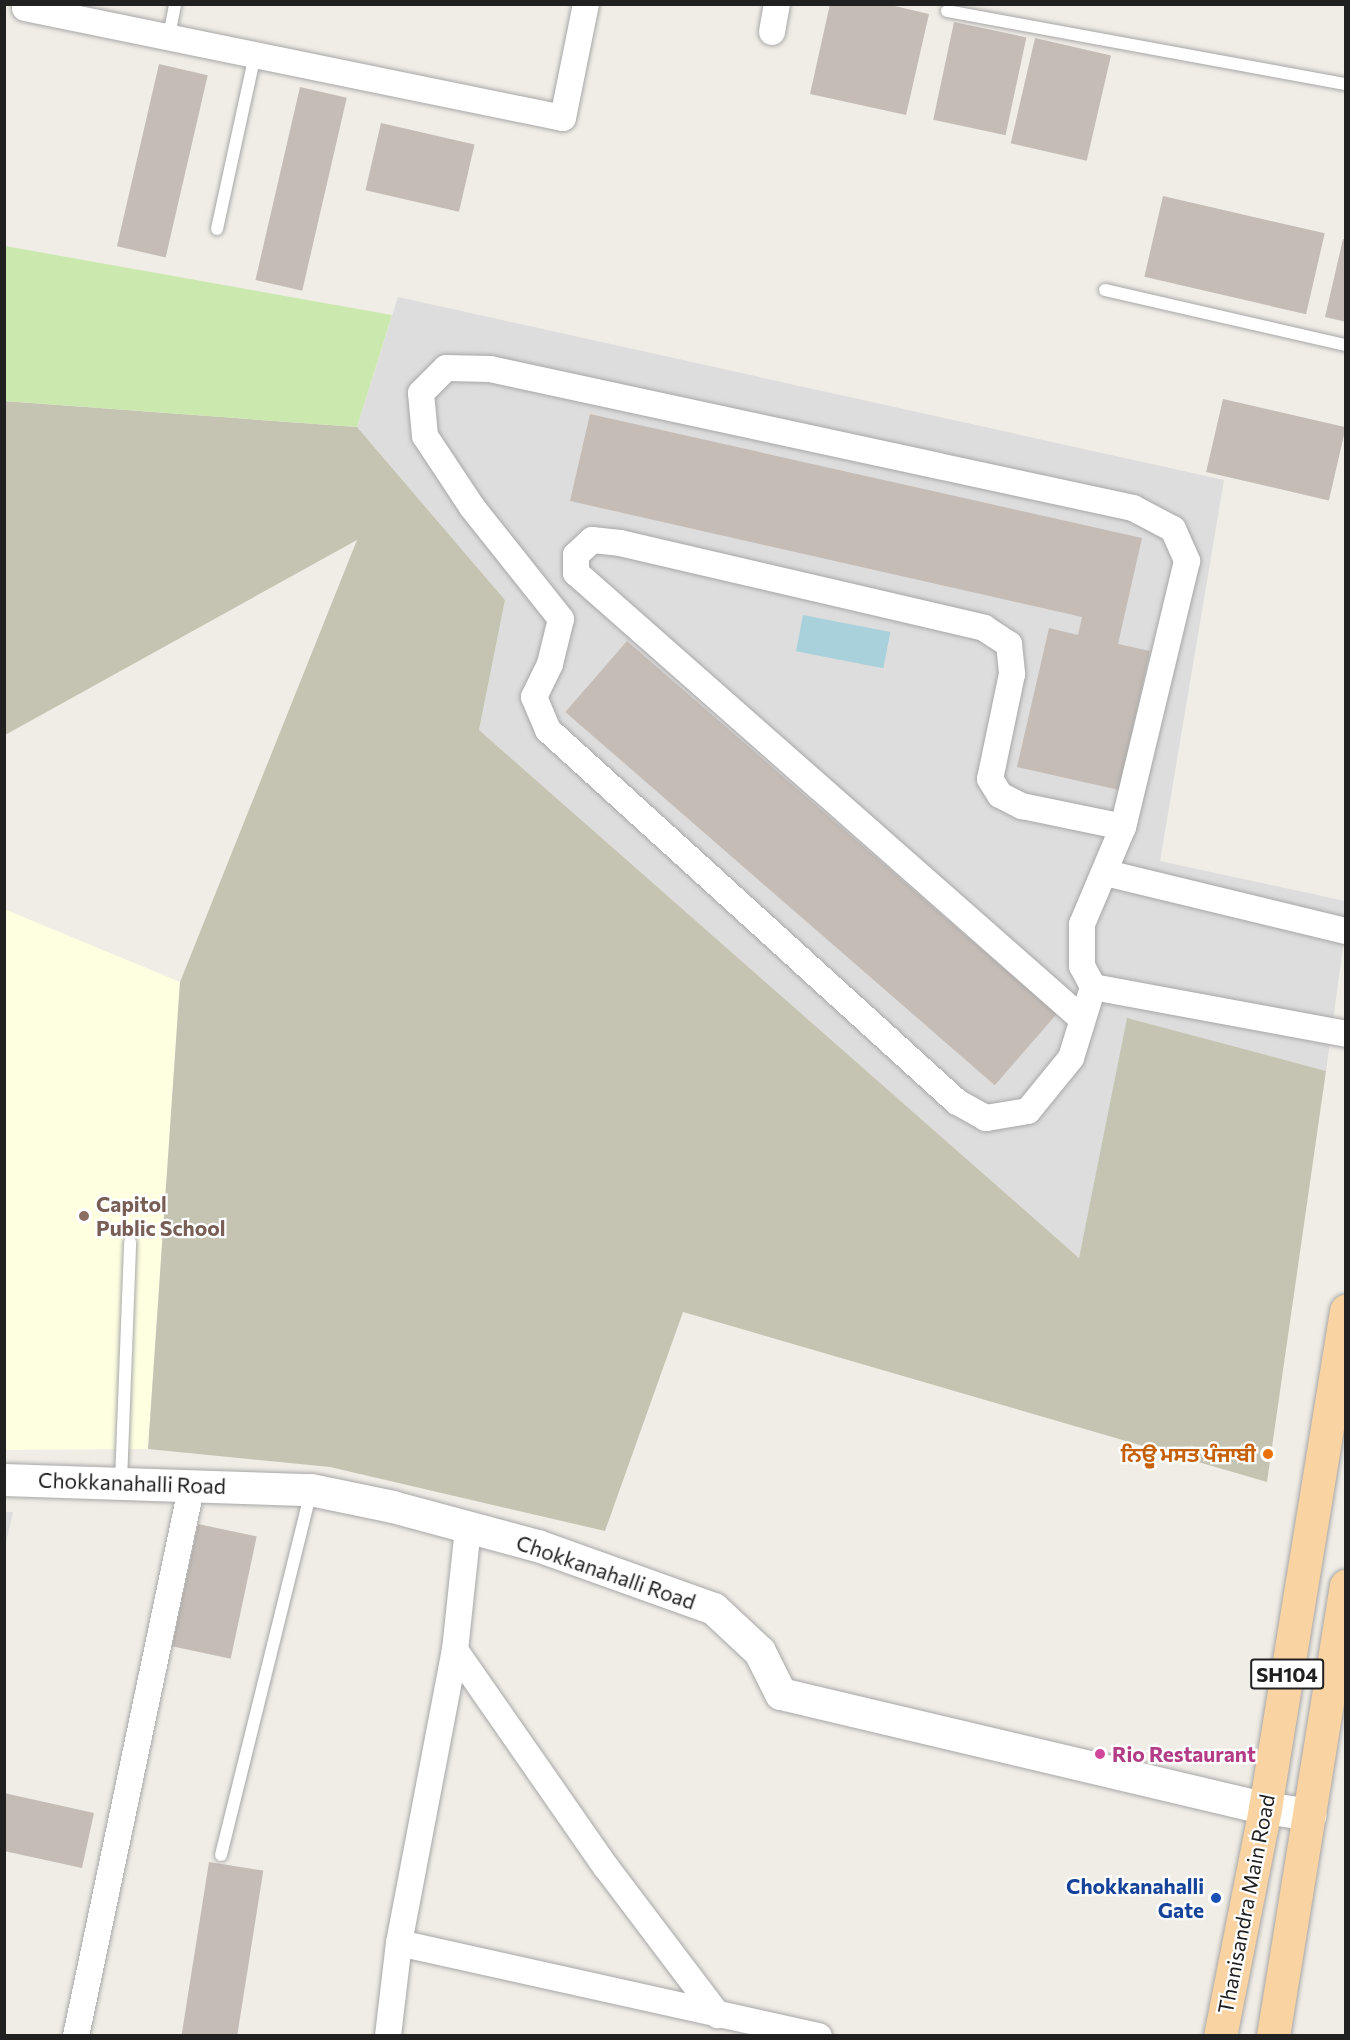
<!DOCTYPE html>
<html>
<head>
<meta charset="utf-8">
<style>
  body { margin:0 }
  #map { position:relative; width:1350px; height:2040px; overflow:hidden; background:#f0ede6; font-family:Commissioner,"Noto Sans Gurmukhi",sans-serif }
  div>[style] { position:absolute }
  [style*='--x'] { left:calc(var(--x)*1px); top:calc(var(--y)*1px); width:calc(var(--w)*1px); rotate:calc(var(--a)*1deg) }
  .residential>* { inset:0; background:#dedddd }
  .education>* { inset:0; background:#fefee1 }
  .construction>* { inset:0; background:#c5c4b2 }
  .grass>* { inset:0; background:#cbe9ae }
  .water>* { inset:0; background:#a8d1dc; transform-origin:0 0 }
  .building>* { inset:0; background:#c5bcb6; transform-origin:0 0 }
  .roads { filter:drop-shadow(0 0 2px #a7a7a7) drop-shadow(0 0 2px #a7a7a7) }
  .service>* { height:12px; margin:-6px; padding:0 6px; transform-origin:6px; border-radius:6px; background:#fff }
  .minor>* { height:26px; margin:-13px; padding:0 13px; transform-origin:13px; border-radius:13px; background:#fff }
  .tertiary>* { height:32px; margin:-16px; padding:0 16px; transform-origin:16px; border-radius:16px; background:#fff }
  .primary>* { height:33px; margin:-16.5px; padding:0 16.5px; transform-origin:16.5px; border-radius:16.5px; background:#fad3a2 }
  .dots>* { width:16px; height:16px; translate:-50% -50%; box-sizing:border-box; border:3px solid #fff; border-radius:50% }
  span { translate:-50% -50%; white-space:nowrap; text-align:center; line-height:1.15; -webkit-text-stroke:4.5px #fff; paint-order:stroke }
  .shield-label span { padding:2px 4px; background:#fff; border:2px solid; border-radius:4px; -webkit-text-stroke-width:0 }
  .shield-label { font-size:20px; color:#202020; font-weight:700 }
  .education-label { font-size:21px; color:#785e54; font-weight:700 }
  .left { translate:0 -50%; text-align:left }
  .food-label { font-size:21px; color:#c56008; font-weight:700 }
  .right { translate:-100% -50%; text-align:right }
  .street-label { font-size:21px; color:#202020 }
  .hotel-label { font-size:21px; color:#b23c85; font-weight:700 }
  .transit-label { font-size:21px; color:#164399; font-weight:700 }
  .frame { position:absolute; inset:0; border:6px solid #202020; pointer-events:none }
</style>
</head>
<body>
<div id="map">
  <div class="residential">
    <i style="clip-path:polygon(398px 297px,1224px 480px,1160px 861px,1345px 901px,1345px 933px,1326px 1071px,1127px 1019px,1079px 1258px,479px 730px,505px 600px,357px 427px)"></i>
    <i style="clip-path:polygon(5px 1512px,13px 1512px,5px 1547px,4px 1512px)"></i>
  </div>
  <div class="education">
    <i style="clip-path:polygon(4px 909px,180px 982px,148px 1449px,5px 1450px)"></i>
  </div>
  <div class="construction">
    <i style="clip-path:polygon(4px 401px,357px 427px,505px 600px,479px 730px,1079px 1258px,1127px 1018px,1326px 1071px,1267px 1482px,683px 1312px,605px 1531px,330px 1467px,148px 1449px,180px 982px,357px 540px,5px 735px)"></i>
  </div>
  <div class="grass">
    <i style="clip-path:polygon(5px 246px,392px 315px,357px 427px,5px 401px)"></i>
  </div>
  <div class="water">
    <i style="left:803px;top:615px;width:89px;height:37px;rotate:11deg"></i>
  </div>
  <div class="building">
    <i style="clip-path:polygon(830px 4px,886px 4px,929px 14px,906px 115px,810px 94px)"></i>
    <i style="left:954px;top:22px;width:74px;height:100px;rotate:12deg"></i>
    <i style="left:1035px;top:38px;width:78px;height:108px;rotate:13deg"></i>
    <i style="left:159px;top:64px;width:50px;height:187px;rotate:13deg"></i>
    <i style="left:300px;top:87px;width:48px;height:198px;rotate:13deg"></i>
    <i style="left:381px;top:123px;width:96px;height:69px;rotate:13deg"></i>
    <i style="left:1163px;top:196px;width:166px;height:83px;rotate:13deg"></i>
    <i style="clip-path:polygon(1343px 239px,1346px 240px,1346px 322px,1325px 317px)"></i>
    <i style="left:1223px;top:399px;width:126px;height:75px;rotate:13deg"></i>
    <i style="clip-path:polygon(590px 414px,1142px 538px,1118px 644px,1150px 651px,1119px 790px,1017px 767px,1049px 628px,1078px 635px,1082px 617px,570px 501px)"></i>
    <i style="left:627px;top:641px;width:569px;height:94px;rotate:41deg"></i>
    <i style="left:198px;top:1524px;width:60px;height:125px;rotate:12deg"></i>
    <i style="clip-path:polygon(4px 1793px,94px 1813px,82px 1868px,4px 1851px)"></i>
    <i style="left:209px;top:1862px;width:55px;height:177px;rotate:9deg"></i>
  </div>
  <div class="roads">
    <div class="service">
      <i style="--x:947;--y:11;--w:406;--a:10.4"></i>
      <i style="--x:169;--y:36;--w:33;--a:-79"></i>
      <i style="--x:217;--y:229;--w:179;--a:-77.7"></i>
      <i style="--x:1105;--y:290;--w:247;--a:12.9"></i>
      <i style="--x:121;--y:1481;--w:239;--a:-87.8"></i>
      <i style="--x:221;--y:1855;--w:375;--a:-76.1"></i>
    </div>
    <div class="minor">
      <i style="--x:25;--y:8;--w:549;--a:11.56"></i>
      <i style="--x:563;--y:118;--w:116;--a:-78.6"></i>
      <i style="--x:772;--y:32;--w:28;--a:-80"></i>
      <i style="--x:446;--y:368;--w:44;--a:1.3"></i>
      <i style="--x:490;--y:369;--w:658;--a:12.2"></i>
      <i style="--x:1133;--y:508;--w:45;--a:27.7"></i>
      <i style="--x:1173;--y:529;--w:35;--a:66"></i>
      <i style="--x:1187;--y:561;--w:274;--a:103.5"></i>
      <i style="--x:1123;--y:827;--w:105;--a:112.9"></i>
      <i style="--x:1082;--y:924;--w:42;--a:90"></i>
      <i style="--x:1082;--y:966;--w:24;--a:62"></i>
      <i style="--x:1093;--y:987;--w:74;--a:107.2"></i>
      <i style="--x:1071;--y:1058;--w:68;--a:129.1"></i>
      <i style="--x:1028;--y:1111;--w:43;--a:170.5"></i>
      <i style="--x:986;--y:1118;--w:33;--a:-151"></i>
      <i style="--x:957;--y:1102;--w:553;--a:-137.71"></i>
      <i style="--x:548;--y:730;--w:36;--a:-113"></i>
      <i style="--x:534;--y:697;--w:37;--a:-64"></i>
      <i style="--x:550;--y:664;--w:46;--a:-76.3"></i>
      <i style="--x:561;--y:619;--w:143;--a:-128.5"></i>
      <i style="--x:472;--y:507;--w:85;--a:-123.5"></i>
      <i style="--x:425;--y:436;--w:43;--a:-95.3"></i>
      <i style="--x:421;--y:393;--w:35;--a:-45"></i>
      <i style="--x:1106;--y:873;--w:247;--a:13.6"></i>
      <i style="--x:1093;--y:987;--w:257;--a:10.5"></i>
      <i style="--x:1081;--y:1018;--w:673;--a:-138.61"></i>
      <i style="--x:576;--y:573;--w:18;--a:-90"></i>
      <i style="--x:576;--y:555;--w:22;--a:-43"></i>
      <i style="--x:592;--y:540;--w:28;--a:6"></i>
      <i style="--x:620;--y:543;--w:374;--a:13.1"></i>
      <i style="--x:984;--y:628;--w:30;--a:33"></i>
      <i style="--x:1009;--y:644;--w:30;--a:84"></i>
      <i style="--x:1012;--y:674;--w:107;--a:101.8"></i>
      <i style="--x:990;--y:779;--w:19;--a:58"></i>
      <i style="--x:1000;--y:795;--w:25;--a:27"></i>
      <i style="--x:1022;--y:806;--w:103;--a:11.7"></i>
      <i style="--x:455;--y:1650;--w:264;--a:55.2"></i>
      <i style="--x:606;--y:1867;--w:186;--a:52.9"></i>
      <i style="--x:399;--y:1943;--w:430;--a:12.5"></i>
      <i style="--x:76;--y:2036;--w:564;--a:-78.13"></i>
      <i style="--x:388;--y:2036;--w:94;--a:-83.3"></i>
      <i style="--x:399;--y:1943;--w:298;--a:-79.2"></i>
      <i style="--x:455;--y:1650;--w:122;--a:-83.9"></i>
    </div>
    <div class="tertiary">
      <i style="--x:4;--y:1480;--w:307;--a:1.9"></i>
      <i style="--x:311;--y:1490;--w:84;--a:11.7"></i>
      <i style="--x:393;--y:1507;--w:150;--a:15.1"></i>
      <i style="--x:538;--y:1546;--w:187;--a:19.7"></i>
      <i style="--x:714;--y:1609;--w:63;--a:43.1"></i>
      <i style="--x:760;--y:1652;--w:47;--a:63.4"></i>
      <i style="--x:781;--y:1694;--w:497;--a:13.3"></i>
      <i style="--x:1265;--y:1808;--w:46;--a:8.8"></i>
    </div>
    <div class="primary">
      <i style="--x:1220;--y:2036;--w:232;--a:-78.8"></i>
      <i style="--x:1265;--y:1808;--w:504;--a:-80.74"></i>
      <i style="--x:1273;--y:2036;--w:456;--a:-80.8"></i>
    </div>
  </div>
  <div class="dots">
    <i style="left:84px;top:1216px;background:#8d6e63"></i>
    <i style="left:1268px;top:1454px;background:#e8710a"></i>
    <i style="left:1100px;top:1754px;background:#d1479c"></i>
    <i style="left:1216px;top:1898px;background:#1a4fb4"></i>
  </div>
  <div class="shield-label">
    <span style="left:1287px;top:1674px">SH104</span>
  </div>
  <div class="education-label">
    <span class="left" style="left:96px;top:1216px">Capitol<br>Public School</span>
  </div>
  <div class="food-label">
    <span class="right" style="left:1256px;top:1454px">ਨਿਉੁੂ ਮਸਤ ਪੰਜਾਬੀ</span>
  </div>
  <div class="street-label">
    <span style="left:132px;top:1483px;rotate:2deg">Chokkanahalli Road</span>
    <span style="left:606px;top:1572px;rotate:19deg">Chokkanahalli Road</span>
    <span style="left:1246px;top:1904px;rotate:-79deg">Thanisandra Main Road</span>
  </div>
  <div class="hotel-label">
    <span class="left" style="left:1112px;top:1754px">Rio Restaurant</span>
  </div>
  <div class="transit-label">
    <span class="right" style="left:1204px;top:1898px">Chokkanahalli<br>Gate</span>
  </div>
  <div class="frame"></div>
</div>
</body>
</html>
